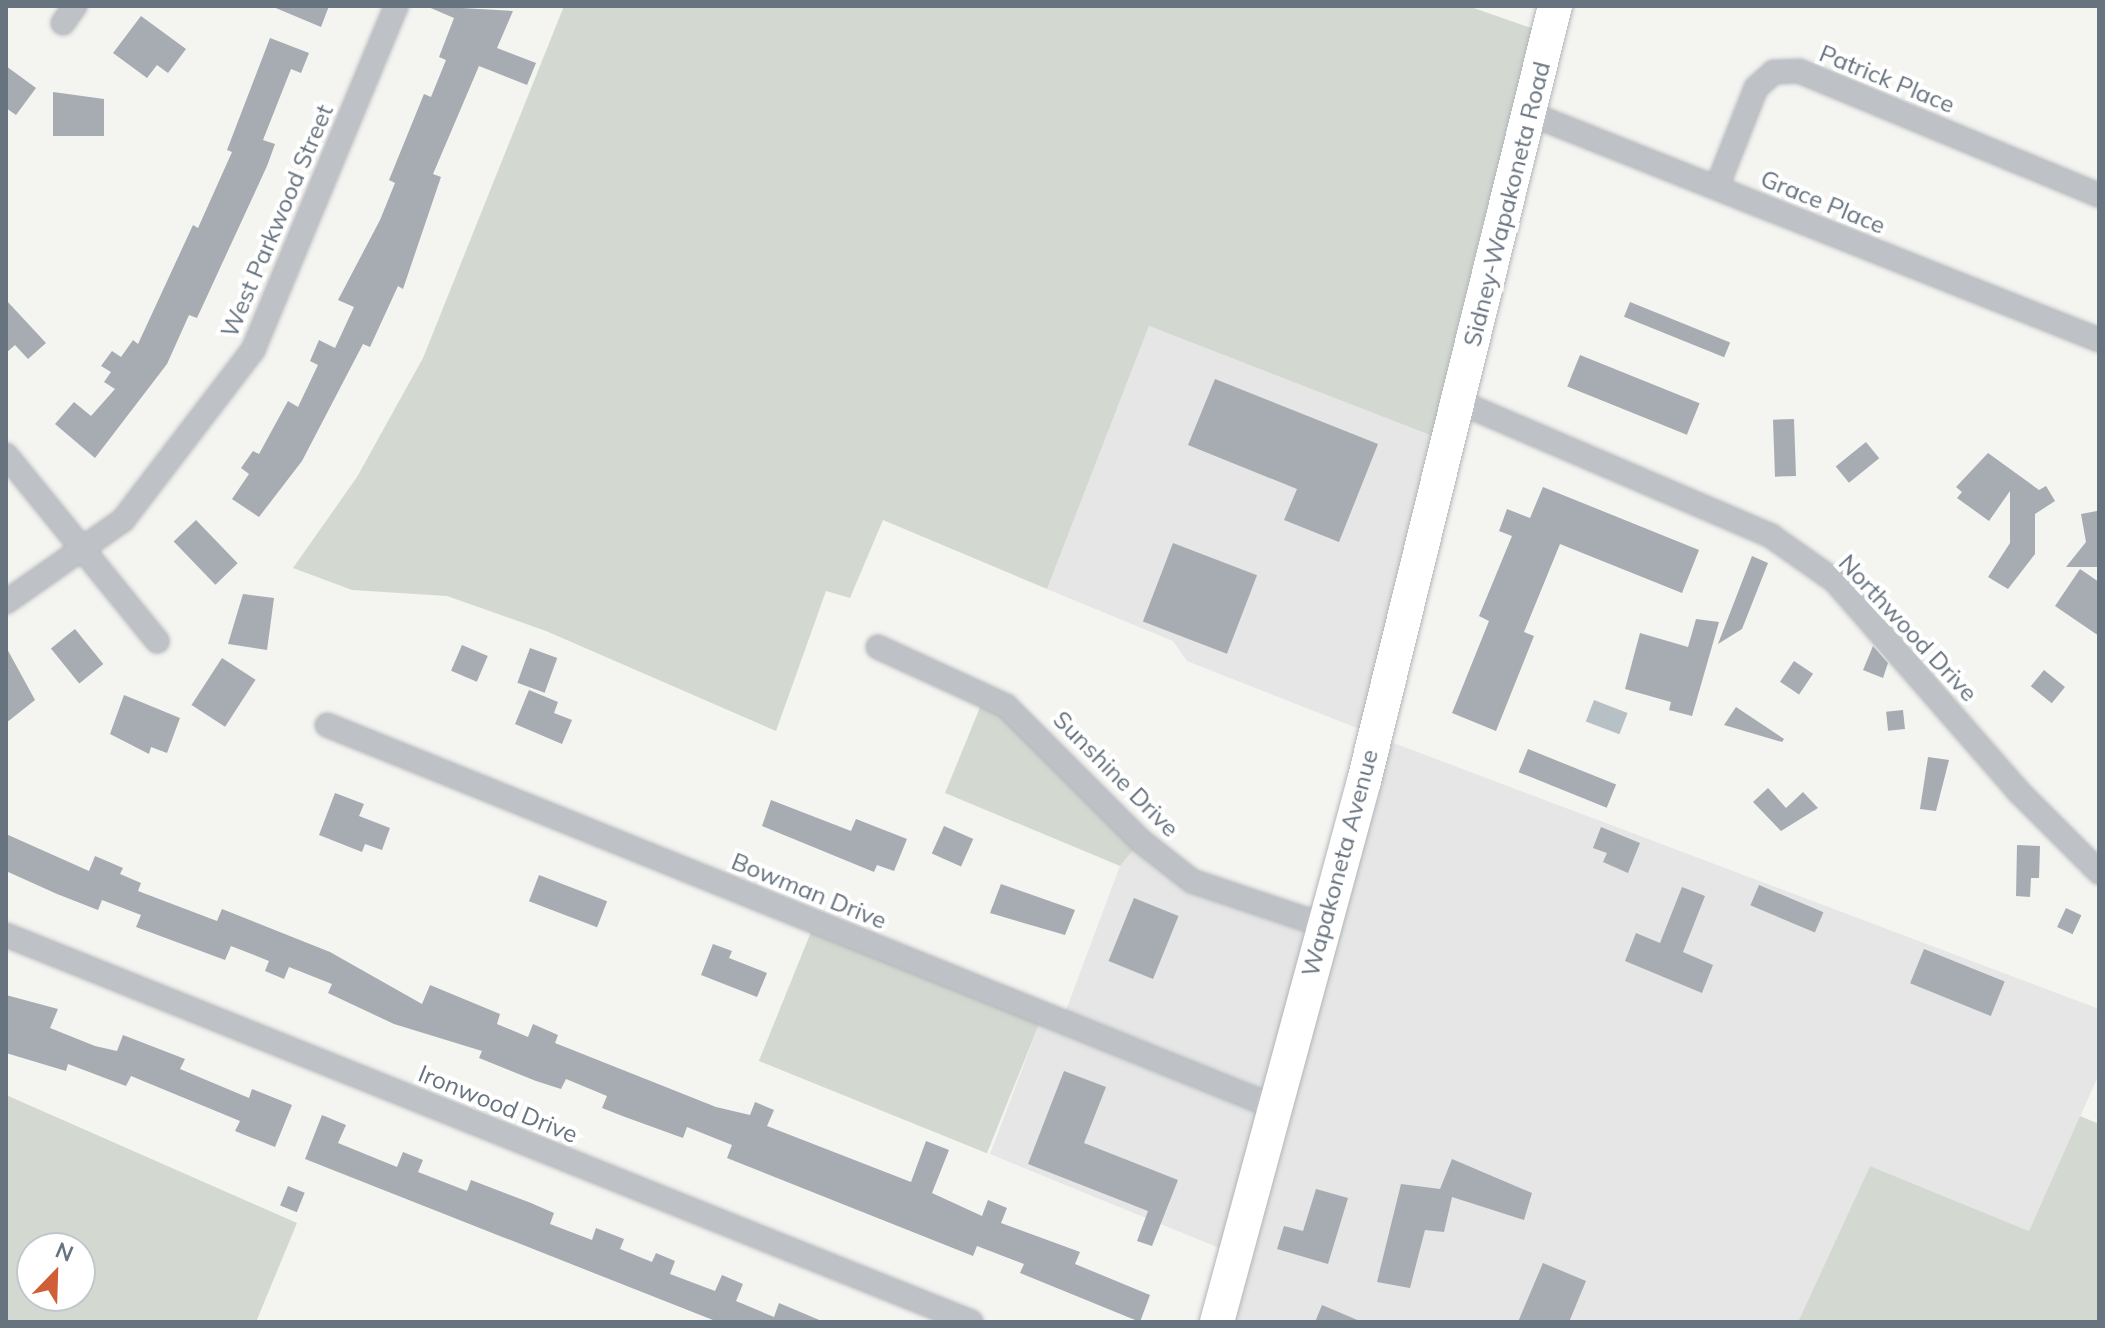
<!DOCTYPE html>
<html>
<head>
<meta charset="utf-8">
<style>
  body { margin:0 }
  #map { position:relative; width:2105px; height:1328px; overflow:hidden; background:#f4f4f1; font-family:Mulish,sans-serif }
  div>[style] { position:absolute }
  [style*='--x'] { left:calc(var(--x)*1px); top:calc(var(--y)*1px); width:calc(var(--w)*1px); rotate:calc(var(--a)*1deg) }
  .built>* { inset:0; background:#e5e6e5 }
  .green>* { inset:0; background:#d3d9d1; transform-origin:0 0 }
  .water>* { inset:0; background:#b7c0c5; transform-origin:0 0 }
  .building>* { inset:0; background:#a6acb1; transform-origin:0 0 }
  .roads { filter:drop-shadow(0 0 2px #b2b5b9) drop-shadow(0 0 2px #b2b5b9) }
  .minor>* { height:22px; margin:-11px; padding:0 11px; transform-origin:11px; border-radius:11px; background:#bec1c5 }
  .primary>* { height:34px; margin:-17px; padding:0 17px; transform-origin:17px; border-radius:17px; background:#fff }
  span { translate:-50% -50%; white-space:nowrap; text-align:center; line-height:1.15; -webkit-text-stroke:8px #fff; paint-order:stroke }
  .street-label { font-size:24px; color:#67737f }
  .frame { position:absolute; inset:0; border:8px solid #67737f; pointer-events:none }
  .north { position:absolute; left:16px; top:1232px; width:80px; height:80px; box-sizing:border-box; background:#fff; border:2px solid #c2c7cc; border-radius:50%; rotate:23deg; font-size:22px; font-weight:700; line-height:32px; text-align:center; color:#67737f }
  .north::after { content:''; display:block; margin:auto; width:28px; height:36px; background:#cf5f36; clip-path:polygon(50% 0,100% 100%,50% 72%,0 100%) }
</style>
</head>
<body>
<div id="map">
  <div class="built">
    <i style="clip-path:polygon(1149px 326px,1448px 442px,1375px 736px,2099px 1009px,2099px 1074px,2029px 1231px,1870px 1166px,1798px 1322px,1217px 1322px,1234px 1254px,990px 1154px,1043px 1014px,1062px 1021px,1120px 866px,1141px 841px,1192px 881px,1323px 924px,1375px 735px,1187px 661px,1173px 641px,1047px 589px)"></i>
  </div>
  <div class="green">
    <i style="clip-path:polygon(564px 6px,1468px 6px,1548px 34px,1448px 442px,1149px 326px,1047px 589px,883px 520px,850px 598px,826px 591px,776px 731px,546px 631px,447px 596px,352px 590px,293px 568px,357px 477px,423px 358px)"></i>
    <i style="clip-path:polygon(985px 695px,1141px 841px,1120px 866px,945px 793px)"></i>
    <i style="left:815px;top:922px;width:246px;height:150px;rotate:22deg"></i>
    <i style="clip-path:polygon(evenodd,6px 1095px,297px 1223px,256px 1322px,6px 1322px,6px 1095px,32px 1248px,80px 1248px,80px 1296px,32px 1296px,32px 1248px)"></i>
    <i style="clip-path:polygon(2080px 1116px,2099px 1124px,2099px 1322px,1798px 1322px,1870px 1166px,2029px 1231px)"></i>
  </div>
  <div class="water">
    <i style="left:1594px;top:700px;width:36px;height:23px;rotate:21deg"></i>
  </div>
  <div class="building">
    <i style="clip-path:polygon(271px 6px,329px 6px,321px 27px)"></i>
    <i style="clip-path:polygon(426px 6px,513px 11px,497px 48px,536px 63px,527px 85px,479px 66px,433px 174px,441px 177px,403px 289px,398px 286px,370px 347px,363px 344px,302px 461px,259px 517px,232px 499px,249px 474px,241px 468px,253px 451px,259px 454px,288px 401px,298px 407px,318px 365px,310px 361px,319px 340px,335px 348px,354px 307px,338px 300px,380px 220px,395px 183px,389px 180px,424px 94px,431px 97px,446px 60px,439px 57px,454px 18px)"></i>
    <i style="clip-path:polygon(141px 16px,186px 49px,168px 73px,157px 65px,147px 78px,113px 53px)"></i>
    <i style="clip-path:polygon(270px 38px,309px 53px,301px 73px,291px 69px,263px 140px,275px 144px,267px 166px,197px 318px,189px 315px,167px 364px,95px 458px,55px 424px,74px 402px,91px 416px,115px 389px,104px 382px,111px 372px,101px 366px,112px 351px,121px 357px,133px 340px,138px 344px,193px 225px,198px 228px,232px 152px,227px 150px)"></i>
    <i style="clip-path:polygon(6px 66px,36px 88px,16px 115px,6px 108px)"></i>
    <i style="clip-path:polygon(53px 92px,104px 99px,104px 136px,53px 136px)"></i>
    <i style="clip-path:polygon(6px 300px,46px 343px,28px 359px,15px 345px,6px 353px)"></i>
    <i style="left:1630px;top:302px;width:108px;height:16px;rotate:22deg"></i>
    <i style="left:1580px;top:355px;width:129px;height:34px;rotate:22deg"></i>
    <i style="clip-path:polygon(1215px 379px,1378px 444px,1339px 542px,1284px 520px,1297px 489px,1188px 445px)"></i>
    <i style="left:1794px;top:419px;width:57px;height:21px;rotate:88deg"></i>
    <i style="left:1866px;top:442px;width:21px;height:39px;rotate:51deg"></i>
    <i style="clip-path:polygon(1988px 453px,2039px 490px,2046px 486px,2055px 501px,2035px 514px,2035px 554px,2008px 589px,1988px 577px,2010px 543px,2010px 491px,1989px 521px,1957px 498px,1962px 492px,1956px 487px)"></i>
    <i style="clip-path:polygon(1543px 487px,1699px 550px,1682px 593px,1560px 544px,1524px 632px,1534px 636px,1496px 731px,1452px 713px,1489px 621px,1479px 616px,1512px 536px,1499px 531px,1507px 509px,1530px 518px)"></i>
    <i style="clip-path:polygon(2097px 511px,2099px 567px,2066px 567px,2086px 542px,2081px 514px)"></i>
    <i style="left:196px;top:520px;width:60px;height:31px;rotate:46deg"></i>
    <i style="left:1173px;top:543px;width:90px;height:84px;rotate:21deg"></i>
    <i style="clip-path:polygon(1752px 556px,1768px 563px,1742px 629px,1718px 644px)"></i>
    <i style="clip-path:polygon(2080px 569px,2099px 582px,2099px 636px,2055px 606px)"></i>
    <i style="clip-path:polygon(243px 594px,274px 598px,267px 650px,228px 644px)"></i>
    <i style="clip-path:polygon(1696px 619px,1719px 622px,1692px 716px,1669px 710px,1671px 702px,1625px 689px,1640px 633px,1688px 647px)"></i>
    <i style="left:75px;top:629px;width:45px;height:31px;rotate:51deg"></i>
    <i style="left:462px;top:645px;width:28px;height:28px;rotate:23deg"></i>
    <i style="clip-path:polygon(1873px 646px,1888px 663px,1883px 678px,1863px 670px)"></i>
    <i style="clip-path:polygon(6px 647px,35px 700px,6px 723px)"></i>
    <i style="left:530px;top:648px;width:29px;height:37px;rotate:20deg"></i>
    <i style="left:222px;top:658px;width:40px;height:56px;rotate:33deg"></i>
    <i style="left:1794px;top:661px;width:23px;height:25px;rotate:34deg"></i>
    <i style="left:2044px;top:670px;width:27px;height:21px;rotate:39deg"></i>
    <i style="clip-path:polygon(529px 690px,558px 702px,554px 713px,572px 720px,562px 744px,515px 724px)"></i>
    <i style="clip-path:polygon(124px 695px,180px 718px,167px 753px,151px 747px,149px 754px,110px 734px)"></i>
    <i style="clip-path:polygon(1736px 707px,1784px 739px,1782px 742px,1724px 725px)"></i>
    <i style="left:1903px;top:710px;width:19px;height:17px;rotate:84deg"></i>
    <i style="left:1528px;top:749px;width:95px;height:25px;rotate:22deg"></i>
    <i style="clip-path:polygon(1928px 757px,1949px 760px,1936px 811px,1920px 809px)"></i>
    <i style="clip-path:polygon(1768px 788px,1786px 808px,1803px 792px,1818px 808px,1781px 831px,1753px 802px)"></i>
    <i style="clip-path:polygon(335px 793px,364px 804px,359px 816px,390px 828px,382px 850px,365px 844px,362px 852px,319px 835px)"></i>
    <i style="clip-path:polygon(771px 800px,851px 831px,856px 819px,907px 839px,894px 871px,877px 865px,874px 872px,762px 826px)"></i>
    <i style="left:944px;top:826px;width:32px;height:30px;rotate:24deg"></i>
    <i style="clip-path:polygon(1601px 827px,1640px 843px,1628px 873px,1603px 862px,1607px 853px,1593px 848px)"></i>
    <i style="clip-path:polygon(6px 834px,89px 871px,95px 856px,123px 868px,120px 874px,141px 883px,138px 891px,217px 921px,222px 909px,330px 952px,422px 1004px,430px 985px,500px 1014px,497px 1024px,528px 1037px,533px 1024px,558px 1035px,555px 1043px,716px 1107px,750px 1115px,755px 1102px,774px 1110px,767px 1126px,911px 1182px,926px 1141px,949px 1150px,932px 1193px,982px 1216px,988px 1200px,1007px 1208px,1001px 1223px,1080px 1252px,1075px 1264px,1150px 1295px,1140px 1322px,1020px 1273px,1024px 1264px,977px 1246px,973px 1256px,727px 1158px,732px 1145px,687px 1127px,683px 1138px,625px 1117px,602px 1108px,607px 1096px,566px 1079px,561px 1089px,536px 1081px,479px 1058px,482px 1051px,394px 1024px,328px 993px,332px 984px,289px 967px,284px 979px,265px 971px,269px 961px,231px 946px,225px 960px,136px 927px,141px 915px,102px 900px,98px 910px,57px 894px,6px 871px)"></i>
    <i style="clip-path:polygon(2017px 845px,2040px 846px,2039px 878px,2031px 878px,2030px 897px,2016px 896px)"></i>
    <i style="left:539px;top:875px;width:73px;height:28px;rotate:21deg"></i>
    <i style="clip-path:polygon(1001px 884px,1075px 910px,1065px 935px,990px 913px)"></i>
    <i style="left:1759px;top:885px;width:70px;height:22px;rotate:23deg"></i>
    <i style="clip-path:polygon(1682px 887px,1705px 896px,1683px 952px,1713px 965px,1702px 993px,1625px 961px,1636px 933px,1660px 943px)"></i>
    <i style="left:1134px;top:898px;width:48px;height:68px;rotate:22deg"></i>
    <i style="left:2066px;top:908px;width:17px;height:21px;rotate:25deg"></i>
    <i style="clip-path:polygon(713px 944px,732px 951px,729px 958px,767px 973px,757px 997px,701px 975px)"></i>
    <i style="left:1924px;top:949px;width:87px;height:37px;rotate:22deg"></i>
    <i style="clip-path:polygon(6px 995px,58px 1009px,50px 1028px,95px 1046px,117px 1051px,123px 1035px,185px 1059px,180px 1069px,249px 1098px,252px 1089px,292px 1105px,275px 1147px,235px 1131px,240px 1121px,131px 1076px,126px 1086px,68px 1064px,66px 1071px,6px 1053px)"></i>
    <i style="clip-path:polygon(1064px 1071px,1106px 1087px,1084px 1143px,1178px 1180px,1152px 1246px,1137px 1241px,1148px 1211px,1028px 1164px)"></i>
    <i style="clip-path:polygon(322px 1115px,346px 1125px,338px 1143px,397px 1167px,403px 1152px,423px 1160px,418px 1172px,467px 1191px,471px 1180px,531px 1203px,554px 1213px,550px 1224px,592px 1240px,596px 1228px,624px 1239px,620px 1249px,652px 1262px,656px 1253px,675px 1261px,670px 1274px,715px 1291px,722px 1275px,743px 1284px,736px 1301px,774px 1317px,779px 1303px,824px 1322px,718px 1322px,305px 1159px)"></i>
    <i style="clip-path:polygon(1452px 1159px,1532px 1193px,1524px 1220px,1452px 1197px,1444px 1232px,1425px 1230px,1410px 1288px,1377px 1282px,1401px 1184px,1440px 1189px)"></i>
    <i style="left:288px;top:1186px;width:18px;height:21px;rotate:22deg"></i>
    <i style="clip-path:polygon(1316px 1189px,1348px 1198px,1328px 1264px,1277px 1249px,1284px 1226px,1303px 1231px)"></i>
    <i style="clip-path:polygon(1543px 1263px,1586px 1281px,1569px 1322px,1518px 1322px)"></i>
    <i style="clip-path:polygon(1322px 1305px,1362px 1322px,1315px 1322px)"></i>
  </div>
  <div class="roads">
    <div class="minor">
      <i style="--x:63;--y:23;--w:21;--a:-55"></i>
      <i style="--x:1528;--y:113;--w:614;--a:21.68"></i>
      <i style="--x:1717;--y:187;--w:106;--a:-68.5"></i>
      <i style="--x:1756;--y:88;--w:24;--a:-42"></i>
      <i style="--x:1774;--y:72;--w:25;--a:-2"></i>
      <i style="--x:1799;--y:71;--w:325;--a:22.5"></i>
      <i style="--x:1459;--y:402;--w:340;--a:23.2"></i>
      <i style="--x:1771;--y:536;--w:78;--a:35.1"></i>
      <i style="--x:1835;--y:581;--w:279;--a:48.9"></i>
      <i style="--x:2018;--y:791;--w:115;--a:45"></i>
      <i style="--x:6;--y:455;--w:240;--a:50.9"></i>
      <i style="--x:6;--y:602;--w:143;--a:-35"></i>
      <i style="--x:123;--y:520;--w:214;--a:-52.6"></i>
      <i style="--x:253;--y:350;--w:373;--a:-67.4"></i>
      <i style="--x:878;--y:647;--w:141;--a:24.7"></i>
      <i style="--x:1006;--y:706;--w:191;--a:45"></i>
      <i style="--x:1141;--y:841;--w:65;--a:38.1"></i>
      <i style="--x:1192;--y:881;--w:138;--a:18.6"></i>
      <i style="--x:327;--y:725;--w:1019;--a:21.96"></i>
      <i style="--x:6;--y:935;--w:1040;--a:21.85"></i>
    </div>
    <div class="primary">
      <i style="--x:1217;--y:1322;--w:561;--a:-74.8"></i>
      <i style="--x:1364;--y:781;--w:798;--a:-76.16"></i>
    </div>
  </div>
  <div class="street-label">
    <span style="left:1887px;top:79px;rotate:22deg">Patrick Place</span>
    <span style="left:1823px;top:202px;rotate:22deg">Grace Place</span>
    <span style="left:1507px;top:204px;rotate:-76deg">Sidney-Wapakoneta Road</span>
    <span style="left:277px;top:221px;rotate:-67deg">West Parkwood Street</span>
    <span style="left:1908px;top:628px;rotate:47deg">Northwood Drive</span>
    <span style="left:1116px;top:774px;rotate:45deg">Sunshine Drive</span>
    <span style="left:1340px;top:863px;rotate:-75deg">Wapakoneta Avenue</span>
    <span style="left:809px;top:891px;rotate:22deg">Bowman Drive</span>
    <span style="left:498px;top:1104px;rotate:22deg">Ironwood Drive</span>
  </div>
  <div class="frame"></div>
  <div class="north">N</div>
</div>
</body>
</html>
